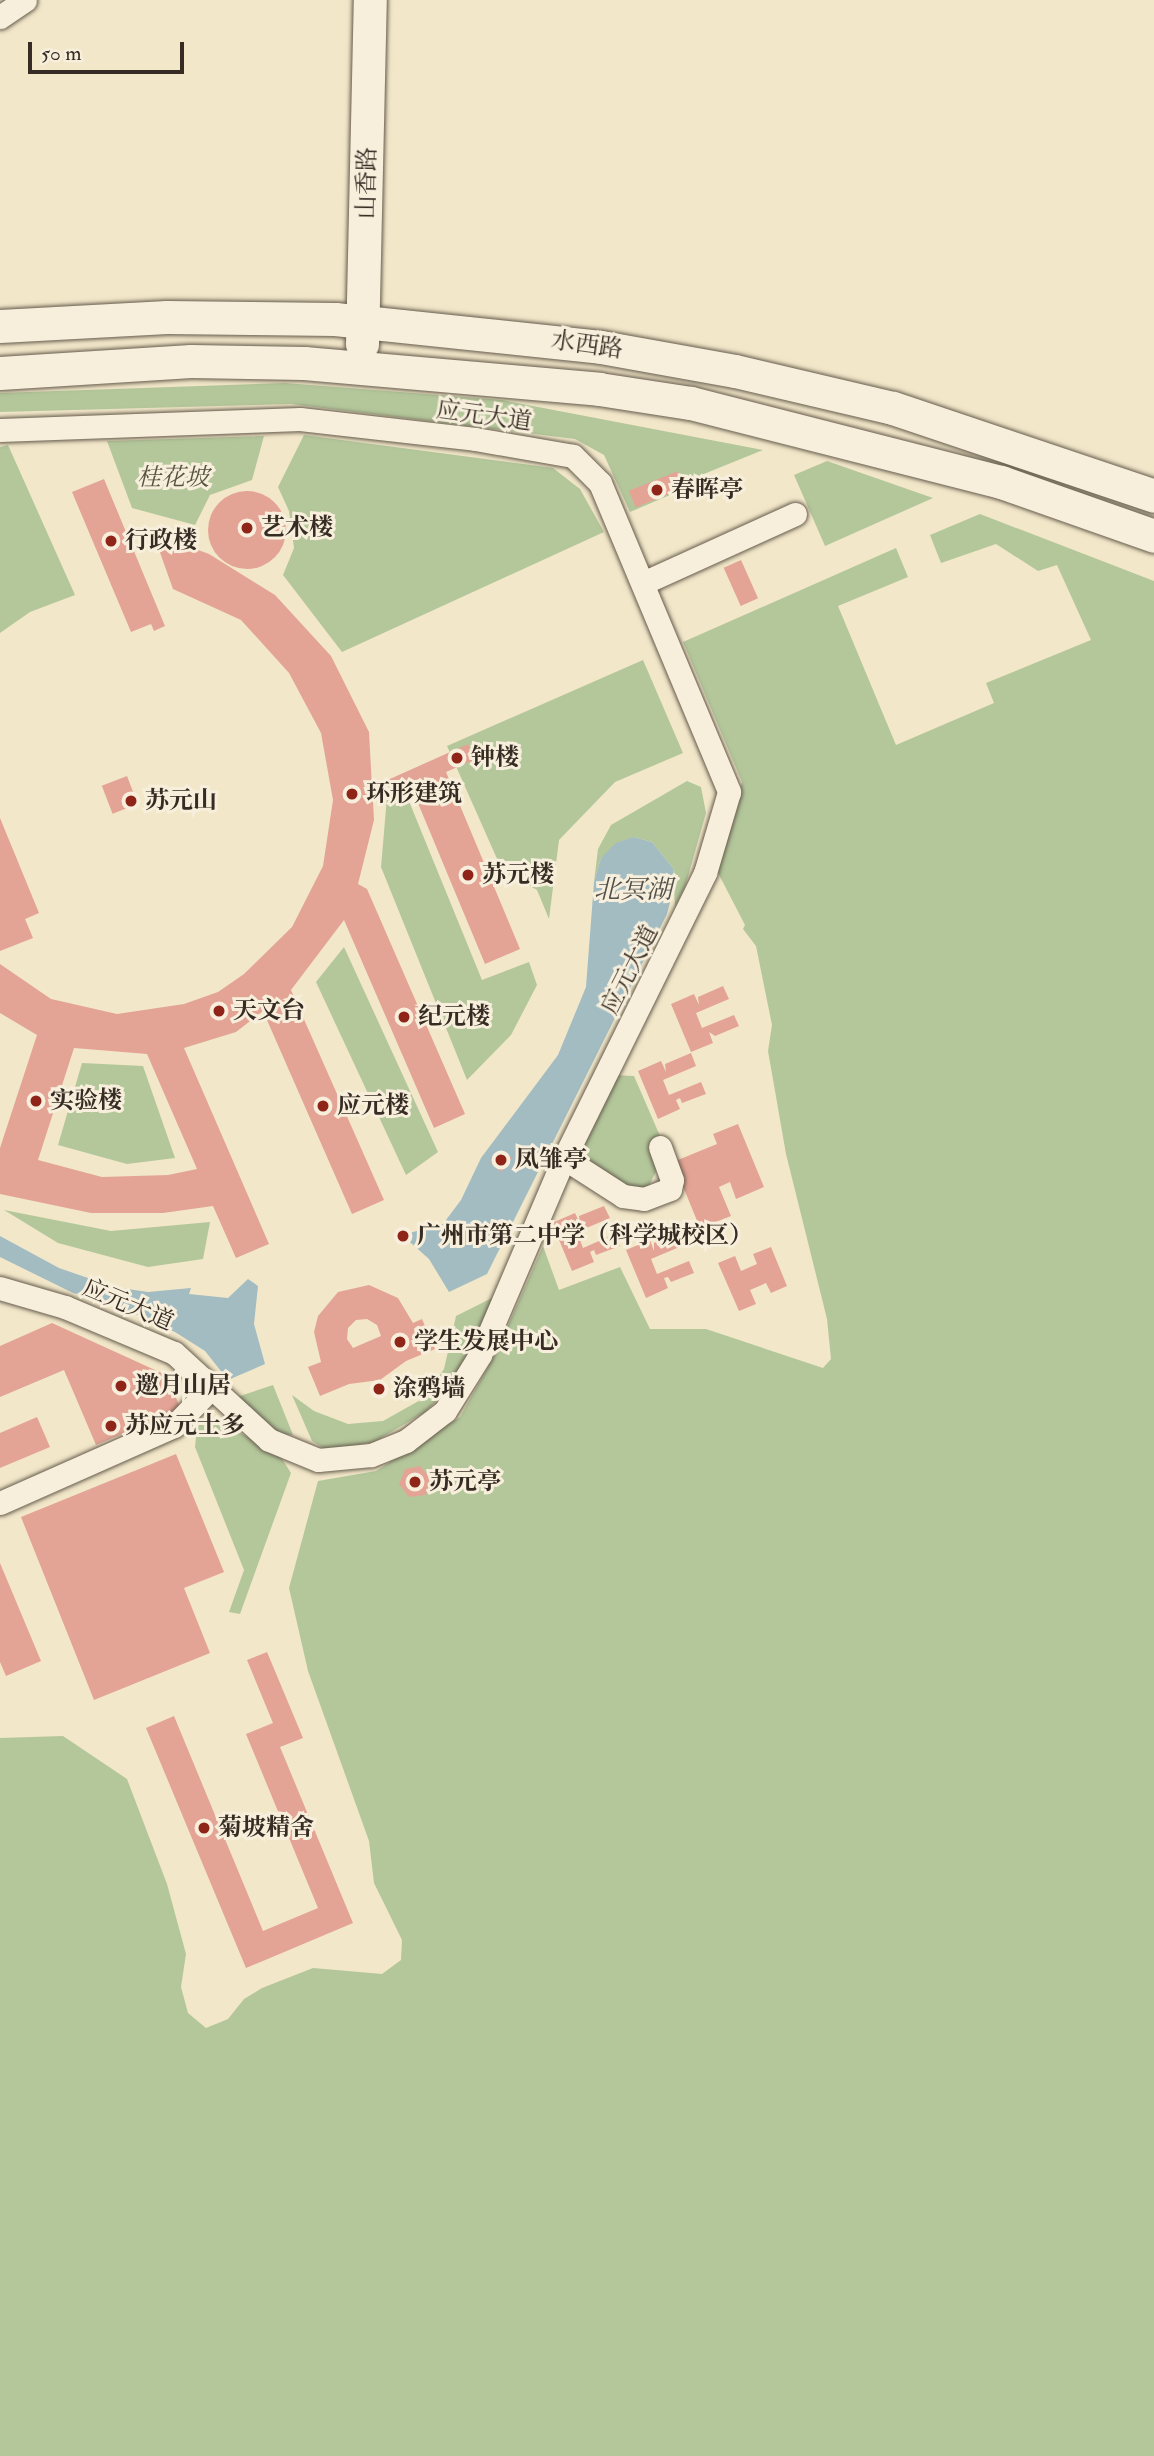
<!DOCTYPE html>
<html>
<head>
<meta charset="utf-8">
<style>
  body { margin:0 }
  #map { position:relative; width:1154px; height:2456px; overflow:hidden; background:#f2e7c9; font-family:"IM FELL Double Pica","Noto Serif SC",serif }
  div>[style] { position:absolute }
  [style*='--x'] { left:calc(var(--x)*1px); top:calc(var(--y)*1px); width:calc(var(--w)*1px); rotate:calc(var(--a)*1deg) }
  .green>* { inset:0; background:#b4c79b }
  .water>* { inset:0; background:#a2bcc2 }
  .building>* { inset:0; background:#e4a495; transform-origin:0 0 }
  .round { border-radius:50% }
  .roads { filter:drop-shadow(0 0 2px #655b4c) drop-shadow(0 0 2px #655b4c) }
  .street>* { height:23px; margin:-11.5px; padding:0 11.5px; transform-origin:11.5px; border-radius:11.5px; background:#f7efdc }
  .secondary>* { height:33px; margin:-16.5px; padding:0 16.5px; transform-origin:16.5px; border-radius:16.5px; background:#f7efdc }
  .dots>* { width:19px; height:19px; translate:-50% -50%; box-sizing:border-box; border:4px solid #f7efdc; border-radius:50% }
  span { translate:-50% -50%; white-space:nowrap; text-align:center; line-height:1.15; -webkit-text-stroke:6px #f7efdc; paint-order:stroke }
  .street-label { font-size:24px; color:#362c23 }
  .park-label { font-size:24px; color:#565341; font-style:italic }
  .poi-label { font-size:24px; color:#362c23; font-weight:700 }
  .left { translate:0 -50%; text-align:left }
  .water-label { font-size:26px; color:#51504b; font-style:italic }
  .scale { position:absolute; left:28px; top:42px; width:156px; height:32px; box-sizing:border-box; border:4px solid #362c23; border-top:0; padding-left:9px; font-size:21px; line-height:24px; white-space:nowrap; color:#362c23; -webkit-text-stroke:5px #f7efdc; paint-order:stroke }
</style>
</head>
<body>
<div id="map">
  <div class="green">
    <i style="clip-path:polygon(285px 383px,502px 400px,763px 450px,689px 480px,691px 486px,630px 512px,604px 455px,575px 439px,291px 404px,0 412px,0 393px)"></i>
    <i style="clip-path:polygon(304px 435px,553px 468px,580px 489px,604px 532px,342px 652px,283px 575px,294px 548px,289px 511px,278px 487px)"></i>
    <i style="clip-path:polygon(264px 436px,252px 480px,210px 495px,195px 525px,132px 508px,107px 441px)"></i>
    <i style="clip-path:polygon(8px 445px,75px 595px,30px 612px,0 633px,0 447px)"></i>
    <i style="clip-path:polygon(827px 461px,933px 498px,825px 546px,794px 475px)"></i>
    <i style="clip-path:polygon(980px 514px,1154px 581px,1154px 2456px,0 2456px,0 1738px,63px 1736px,127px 1779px,167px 1884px,186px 1954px,181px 1987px,188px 2013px,206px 2028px,228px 2019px,244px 1999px,262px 1988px,313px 1968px,382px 1974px,401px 1960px,402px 1940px,374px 1883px,369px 1841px,308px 1671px,289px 1588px,318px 1481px,376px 1471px,460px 1417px,496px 1353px,543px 1246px,559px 1290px,620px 1267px,650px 1329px,706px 1329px,823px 1368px,831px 1359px,827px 1319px,786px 1154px,768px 1051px,772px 1025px,756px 946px,743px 929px,745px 925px,715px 867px,742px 782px,683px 642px,896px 548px,908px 577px,838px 606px,896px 745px,994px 703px,986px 683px,1091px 640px,1057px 565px,1038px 571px,996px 544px,941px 563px,930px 535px)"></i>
    <i style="clip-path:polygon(643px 660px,683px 753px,615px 782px,559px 840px,549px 919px,537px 890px,502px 870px,447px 746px)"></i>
    <i style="clip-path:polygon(687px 781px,701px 787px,706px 813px,685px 887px,675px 907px,673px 868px,652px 842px,634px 837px,601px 858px,594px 882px,598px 849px,611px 825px)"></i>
    <i style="clip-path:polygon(404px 789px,482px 980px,529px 962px,537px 985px,511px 1035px,467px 1080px,381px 867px,387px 797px)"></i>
    <i style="clip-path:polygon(344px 947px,438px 1152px,406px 1175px,316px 982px)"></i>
    <i style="clip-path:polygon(82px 1063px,143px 1066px,175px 1158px,127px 1164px,58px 1145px)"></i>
    <i style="clip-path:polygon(614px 1075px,634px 1076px,660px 1136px,649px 1143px,657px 1169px,647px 1190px,634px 1191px,578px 1155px)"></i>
    <i style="clip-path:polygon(4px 1210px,111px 1231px,210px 1222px,203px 1259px,148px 1267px,58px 1243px)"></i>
    <i style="clip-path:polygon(496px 1296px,467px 1371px,425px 1412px,374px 1442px,328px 1451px,312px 1441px,292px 1395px,314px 1411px,348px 1424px,383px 1421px,424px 1398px,444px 1369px,456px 1316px)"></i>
    <i style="clip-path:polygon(273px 1385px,293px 1435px,271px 1433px,234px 1398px)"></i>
    <i style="clip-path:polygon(214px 1419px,279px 1454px,291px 1473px,240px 1614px,229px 1612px,244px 1570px,195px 1447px,197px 1426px)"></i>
  </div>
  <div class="water">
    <i style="clip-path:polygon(634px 837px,652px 842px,673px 868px,673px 891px,667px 914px,487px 1274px,449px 1292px,429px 1259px,402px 1235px,443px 1224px,461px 1200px,481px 1158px,558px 1055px,586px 987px,594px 882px,601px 858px,616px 843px)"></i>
    <i style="clip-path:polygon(0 1236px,59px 1268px,114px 1287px,148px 1292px,191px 1288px,189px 1294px,228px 1298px,248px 1279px,258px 1286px,254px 1324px,265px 1364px,228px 1380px,205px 1351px,175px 1332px,107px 1301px,73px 1293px,0 1257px)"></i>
  </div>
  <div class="building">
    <i style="left:678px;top:471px;width:18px;height:53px;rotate:68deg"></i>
    <i style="clip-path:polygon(104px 479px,165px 626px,154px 631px,151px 624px,131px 632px,72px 492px)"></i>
    <i class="round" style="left:208px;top:491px;width:78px;height:78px"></i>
    <i style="clip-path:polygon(evenodd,153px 533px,209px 554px,275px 595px,331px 656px,369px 732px,372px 787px,468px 744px,474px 760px,446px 772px,520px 949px,485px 964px,410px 784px,373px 801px,374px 820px,358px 884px,367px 889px,465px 1114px,434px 1128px,344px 920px,291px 990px,384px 1200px,352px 1214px,263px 1011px,236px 1032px,184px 1048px,269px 1244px,236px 1258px,213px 1206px,163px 1213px,91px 1213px,0 1194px,0 1148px,37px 1035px,0 1013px,0 964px,51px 999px,117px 1014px,184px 1004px,218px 992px,244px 974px,292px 927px,323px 866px,333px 800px,321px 733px,289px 673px,241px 620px,173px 589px,153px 533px,74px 1048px,147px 1054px,197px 1169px,168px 1175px,102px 1177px,38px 1160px,74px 1048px)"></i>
    <i style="left:741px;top:560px;width:42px;height:19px;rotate:66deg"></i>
    <i style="left:127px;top:776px;width:30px;height:27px;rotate:69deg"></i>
    <i style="clip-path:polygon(0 818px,39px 913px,25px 919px,33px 938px,0 951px)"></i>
    <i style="clip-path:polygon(723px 986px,729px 999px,696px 1013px,702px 1028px,734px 1015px,739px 1026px,715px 1036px,709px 1032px,713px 1043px,691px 1052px,671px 1004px,694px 994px,699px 1005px,698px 997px)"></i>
    <i style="clip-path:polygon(691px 1053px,696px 1066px,663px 1080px,669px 1095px,701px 1082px,706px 1094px,682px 1103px,680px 1098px,676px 1100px,680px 1109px,658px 1119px,638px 1071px,661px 1061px,666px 1072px,665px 1064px)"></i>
    <i style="clip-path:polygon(738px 1124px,764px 1187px,736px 1199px,730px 1182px,719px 1187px,731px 1216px,700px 1228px,673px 1162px,717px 1144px,713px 1134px)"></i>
    <i style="clip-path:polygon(504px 1152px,512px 1158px,501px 1172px,490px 1162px)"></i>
    <i style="clip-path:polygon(604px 1206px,610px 1218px,577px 1232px,583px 1248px,615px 1234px,620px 1246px,596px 1255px,594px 1250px,590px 1252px,594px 1262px,572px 1271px,552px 1223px,575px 1213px,580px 1224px,579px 1216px)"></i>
    <i style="clip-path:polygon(679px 1232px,684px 1245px,651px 1259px,657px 1274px,689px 1261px,694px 1273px,671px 1282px,668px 1277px,664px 1278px,668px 1288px,646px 1298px,626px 1250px,650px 1240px,654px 1251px,654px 1243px)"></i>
    <i style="clip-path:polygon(771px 1247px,787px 1286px,771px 1293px,766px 1283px,750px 1290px,756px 1304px,739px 1311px,718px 1263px,735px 1256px,741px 1271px,757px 1264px,753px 1254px)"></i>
    <i style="clip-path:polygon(evenodd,369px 1285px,398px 1298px,413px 1323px,422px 1319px,435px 1349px,406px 1361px,380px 1380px,349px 1384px,320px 1396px,308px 1367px,321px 1362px,314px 1332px,318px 1316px,338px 1292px,369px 1285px,367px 1319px,377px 1325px,381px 1336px,353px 1348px,347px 1339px,348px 1328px,356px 1320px,367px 1319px)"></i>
    <i style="clip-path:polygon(52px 1323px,166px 1375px,181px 1409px,96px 1445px,64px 1370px,0 1397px,0 1346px)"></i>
    <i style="clip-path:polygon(37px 1417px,50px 1447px,0 1468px,0 1433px)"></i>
    <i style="clip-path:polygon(176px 1454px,224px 1572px,184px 1588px,210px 1653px,94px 1700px,21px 1517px)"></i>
    <i style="clip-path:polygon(420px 1466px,431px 1479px,426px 1495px,409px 1497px,399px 1484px,405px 1469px)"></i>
    <i style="clip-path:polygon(0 1563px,41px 1661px,6px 1676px,0 1662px)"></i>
    <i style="clip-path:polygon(267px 1652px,303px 1738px,280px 1747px,353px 1923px,246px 1968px,146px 1728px,174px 1716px,263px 1931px,318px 1908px,246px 1734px,273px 1723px,247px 1660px)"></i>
  </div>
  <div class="roads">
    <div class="street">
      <i style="--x:0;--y:17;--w:30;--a:-34"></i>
      <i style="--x:0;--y:430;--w:300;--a:-2.1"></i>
      <i style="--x:300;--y:419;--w:176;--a:6.5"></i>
      <i style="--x:475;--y:439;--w:99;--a:9.8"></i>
      <i style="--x:573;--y:456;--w:38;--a:45"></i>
      <i style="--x:600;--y:483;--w:335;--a:67.3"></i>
      <i style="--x:729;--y:792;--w:84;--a:106.5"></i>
      <i style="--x:705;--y:873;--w:318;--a:116.3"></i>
      <i style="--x:564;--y:1158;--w:214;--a:113.1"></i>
      <i style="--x:480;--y:1355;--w:66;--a:122"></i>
      <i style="--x:445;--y:1411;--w:49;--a:142.4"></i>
      <i style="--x:406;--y:1441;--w:38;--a:158"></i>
      <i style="--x:371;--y:1455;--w:53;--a:174.6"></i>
      <i style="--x:318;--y:1460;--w:53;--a:-157.8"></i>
      <i style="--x:269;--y:1440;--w:129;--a:-137.5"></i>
      <i style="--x:174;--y:1353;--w:118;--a:-157.1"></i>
      <i style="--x:65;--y:1307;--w:68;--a:-163.7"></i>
      <i style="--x:643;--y:583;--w:167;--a:-24.4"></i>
      <i style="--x:564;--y:1158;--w:70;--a:32.8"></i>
      <i style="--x:623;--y:1196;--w:21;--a:8"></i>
      <i style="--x:644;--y:1199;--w:28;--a:-21"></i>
      <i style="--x:670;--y:1189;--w:9;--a:-77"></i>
      <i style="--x:672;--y:1180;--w:35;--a:-110"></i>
      <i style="--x:0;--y:1503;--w:190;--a:-23.9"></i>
      <i style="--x:174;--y:1426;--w:53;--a:-45.8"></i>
    </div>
    <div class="secondary">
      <i style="--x:0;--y:326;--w:167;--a:-3.1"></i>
      <i style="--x:167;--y:317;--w:168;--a:0.7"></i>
      <i style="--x:335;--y:319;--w:267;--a:6"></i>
      <i style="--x:601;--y:347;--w:136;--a:10.2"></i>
      <i style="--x:735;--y:371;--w:162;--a:13.2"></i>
      <i style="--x:893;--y:408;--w:275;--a:18.6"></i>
      <i style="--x:362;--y:344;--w:344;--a:-88.7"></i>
      <i style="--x:0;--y:373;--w:191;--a:-3.6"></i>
      <i style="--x:191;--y:361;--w:113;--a:1"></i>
      <i style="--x:304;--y:363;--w:296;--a:5"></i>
      <i style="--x:599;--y:389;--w:93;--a:8.7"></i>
      <i style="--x:691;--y:403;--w:320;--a:14.3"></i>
      <i style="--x:1001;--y:482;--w:162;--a:19.4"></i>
    </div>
  </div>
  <div class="dots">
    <i style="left:657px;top:490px;background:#8f2418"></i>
    <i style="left:247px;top:528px;background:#8f2418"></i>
    <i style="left:111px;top:541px;background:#8f2418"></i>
    <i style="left:457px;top:758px;background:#8f2418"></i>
    <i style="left:352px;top:794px;background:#8f2418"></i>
    <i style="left:131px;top:801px;background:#8f2418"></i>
    <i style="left:468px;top:875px;background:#8f2418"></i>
    <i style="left:219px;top:1011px;background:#8f2418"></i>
    <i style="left:404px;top:1017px;background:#8f2418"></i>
    <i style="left:36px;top:1101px;background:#8f2418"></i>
    <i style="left:323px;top:1106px;background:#8f2418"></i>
    <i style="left:501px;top:1160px;background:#8f2418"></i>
    <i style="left:403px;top:1236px;background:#8f2418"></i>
    <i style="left:400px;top:1342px;background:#8f2418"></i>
    <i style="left:121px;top:1386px;background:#8f2418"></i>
    <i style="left:379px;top:1389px;background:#8f2418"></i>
    <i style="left:111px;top:1426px;background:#8f2418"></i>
    <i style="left:415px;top:1482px;background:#8f2418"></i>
    <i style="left:204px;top:1828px;background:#8f2418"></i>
  </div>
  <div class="street-label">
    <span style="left:367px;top:183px;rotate:-89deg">山香路</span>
    <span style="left:587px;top:345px;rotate:8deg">水西路</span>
    <span style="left:484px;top:416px;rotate:8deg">应元大道</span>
    <span style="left:630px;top:970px;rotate:-63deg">应元大道</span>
    <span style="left:128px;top:1305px;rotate:23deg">应元大道</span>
  </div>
  <div class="park-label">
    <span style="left:173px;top:478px">桂花坡</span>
  </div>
  <div class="poi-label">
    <span class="left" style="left:671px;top:490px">春晖亭</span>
    <span class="left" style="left:261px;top:528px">艺术楼</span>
    <span class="left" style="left:125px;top:541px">行政楼</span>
    <span class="left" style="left:471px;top:758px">钟楼</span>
    <span class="left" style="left:366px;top:794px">环形建筑</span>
    <span class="left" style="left:145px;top:801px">苏元山</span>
    <span class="left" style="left:482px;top:875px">苏元楼</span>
    <span class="left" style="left:233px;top:1011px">天文台</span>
    <span class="left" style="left:418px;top:1017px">纪元楼</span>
    <span class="left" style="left:50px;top:1101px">实验楼</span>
    <span class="left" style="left:337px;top:1106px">应元楼</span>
    <span class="left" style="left:515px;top:1160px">凤雏亭</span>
    <span class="left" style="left:417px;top:1236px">广州市第二中学（科学城校区）</span>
    <span class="left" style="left:414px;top:1342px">学生发展中心</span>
    <span class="left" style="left:135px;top:1386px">邀月山居</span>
    <span class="left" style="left:393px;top:1389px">涂鸦墙</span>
    <span class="left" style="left:125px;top:1426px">苏应元士多</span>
    <span class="left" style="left:429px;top:1482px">苏元亭</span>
    <span class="left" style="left:218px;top:1828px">菊坡精舍</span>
  </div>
  <div class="water-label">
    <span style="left:633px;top:891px">北冥湖</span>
  </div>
  <div class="scale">50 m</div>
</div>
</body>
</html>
